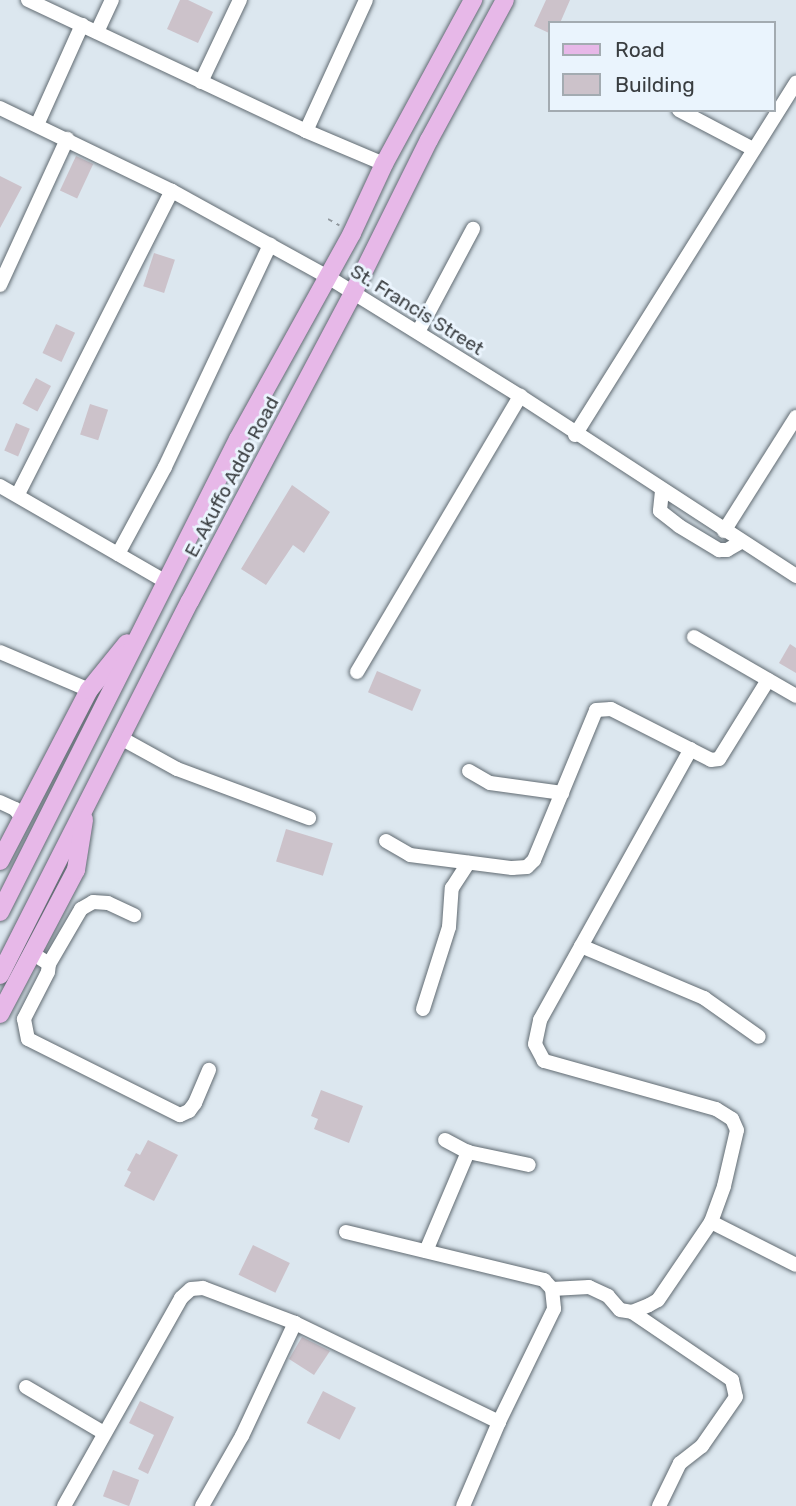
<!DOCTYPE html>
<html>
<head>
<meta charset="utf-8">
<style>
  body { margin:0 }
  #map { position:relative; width:796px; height:1506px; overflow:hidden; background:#dce7ef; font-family:Rubik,sans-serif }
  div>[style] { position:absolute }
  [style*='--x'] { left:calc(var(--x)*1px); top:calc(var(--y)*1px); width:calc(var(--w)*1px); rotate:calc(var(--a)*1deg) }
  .building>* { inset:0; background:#ccc2ca; transform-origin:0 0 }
  .path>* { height:2px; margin-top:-1px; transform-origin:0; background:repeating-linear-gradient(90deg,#929aa0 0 5px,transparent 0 10px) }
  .roads { filter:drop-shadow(0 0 2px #616b72) drop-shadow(0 0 2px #616b72) }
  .minor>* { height:14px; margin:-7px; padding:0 7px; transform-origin:7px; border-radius:7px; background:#fff }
  .major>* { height:18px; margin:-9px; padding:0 9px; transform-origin:9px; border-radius:9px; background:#e7b8e8 }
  span { translate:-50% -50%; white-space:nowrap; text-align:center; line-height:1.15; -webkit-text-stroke:6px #eaf4fd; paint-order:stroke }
  .street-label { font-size:19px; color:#393d40 }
  .legend { position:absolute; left:548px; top:21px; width:228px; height:91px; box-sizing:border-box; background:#eaf4fd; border:2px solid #a3abb1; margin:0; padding:9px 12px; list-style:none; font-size:21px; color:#393d40 }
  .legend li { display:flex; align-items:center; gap:14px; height:35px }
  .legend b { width:35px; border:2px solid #a3abb1 }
</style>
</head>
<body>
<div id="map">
  <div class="building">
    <i style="clip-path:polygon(180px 0,188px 0,213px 12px,198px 43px,167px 29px)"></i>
    <i style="clip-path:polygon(546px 0,570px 0,560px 23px,549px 23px,549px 33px,534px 26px)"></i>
    <i style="left:76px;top:156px;width:19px;height:38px;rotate:25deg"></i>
    <i style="clip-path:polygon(0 176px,22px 187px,0 228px)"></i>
    <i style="left:154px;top:253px;width:22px;height:35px;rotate:18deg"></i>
    <i style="left:56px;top:324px;width:21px;height:32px;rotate:25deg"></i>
    <i style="left:36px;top:378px;width:17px;height:29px;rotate:28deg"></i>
    <i style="left:90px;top:404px;width:19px;height:32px;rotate:18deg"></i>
    <i style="left:16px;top:423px;width:15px;height:30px;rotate:23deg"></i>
    <i style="clip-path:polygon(292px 485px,330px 512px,304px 553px,293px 545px,266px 585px,241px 569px)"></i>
    <i style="clip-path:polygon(790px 644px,796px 648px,796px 673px,779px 663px)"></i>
    <i style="left:377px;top:671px;width:48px;height:23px;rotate:23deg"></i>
    <i style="left:286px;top:829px;width:49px;height:34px;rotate:17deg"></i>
    <i style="clip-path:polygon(321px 1090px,363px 1106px,349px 1143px,314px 1129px,318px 1119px,311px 1116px)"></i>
    <i style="clip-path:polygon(148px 1140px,178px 1155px,154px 1201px,124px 1186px,131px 1172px,127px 1170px,136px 1153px,140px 1155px)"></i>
    <i style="left:253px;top:1245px;width:41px;height:33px;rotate:26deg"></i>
    <i style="clip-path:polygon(302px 1337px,330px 1351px,314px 1375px,289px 1359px)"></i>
    <i style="left:323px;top:1391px;width:37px;height:36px;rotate:27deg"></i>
    <i style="clip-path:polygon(140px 1401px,174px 1417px,148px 1474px,138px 1469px,154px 1435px,129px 1423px)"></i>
    <i style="left:113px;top:1470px;width:28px;height:28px;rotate:21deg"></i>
  </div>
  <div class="path">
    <i style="--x:328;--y:219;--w:13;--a:29"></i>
  </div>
  <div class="roads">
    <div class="minor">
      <i style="--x:28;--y:0;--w:307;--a:25.2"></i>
      <i style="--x:306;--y:131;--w:85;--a:22.9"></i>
      <i style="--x:97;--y:32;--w:35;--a:-65"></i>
      <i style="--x:201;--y:82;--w:91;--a:-64.6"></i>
      <i style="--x:0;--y:108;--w:191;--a:25.8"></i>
      <i style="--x:172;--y:191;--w:178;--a:28.9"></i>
      <i style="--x:328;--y:277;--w:226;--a:31.8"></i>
      <i style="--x:520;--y:396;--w:330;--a:33.1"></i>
      <i style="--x:679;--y:110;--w:84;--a:27.8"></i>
      <i style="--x:37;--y:125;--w:110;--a:-65.8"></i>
      <i style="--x:306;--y:131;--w:144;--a:-65.4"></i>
      <i style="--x:0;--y:285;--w:161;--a:-65.3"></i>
      <i style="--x:418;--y:332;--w:117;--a:-61.9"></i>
      <i style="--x:575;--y:435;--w:416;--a:-57.9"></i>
      <i style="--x:0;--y:486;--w:192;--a:30"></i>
      <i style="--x:662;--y:491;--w:20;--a:96"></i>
      <i style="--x:660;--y:511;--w:24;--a:38"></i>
      <i style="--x:679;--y:526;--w:47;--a:31"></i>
      <i style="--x:719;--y:550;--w:8;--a:0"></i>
      <i style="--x:727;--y:550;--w:16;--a:-30"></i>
      <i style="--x:18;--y:494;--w:340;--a:-63.1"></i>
      <i style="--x:724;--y:531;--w:135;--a:-57.7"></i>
      <i style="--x:118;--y:554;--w:99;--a:-61.6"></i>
      <i style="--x:165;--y:467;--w:246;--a:-64.7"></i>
      <i style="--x:694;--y:637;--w:118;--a:30"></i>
      <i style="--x:0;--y:652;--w:97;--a:23.1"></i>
      <i style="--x:357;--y:672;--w:321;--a:-59.4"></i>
      <i style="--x:119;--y:737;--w:66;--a:28.9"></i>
      <i style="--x:177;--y:769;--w:141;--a:20.4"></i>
      <i style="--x:469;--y:771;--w:24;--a:30"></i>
      <i style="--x:490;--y:783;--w:73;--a:7.9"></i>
      <i style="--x:0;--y:802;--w:17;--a:25"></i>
      <i style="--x:15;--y:809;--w:11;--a:52"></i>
      <i style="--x:386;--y:841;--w:28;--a:30"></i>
      <i style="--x:410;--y:855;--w:103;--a:7.3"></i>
      <i style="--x:512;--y:868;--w:15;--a:-4"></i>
      <i style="--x:527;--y:867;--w:10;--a:-45"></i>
      <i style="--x:534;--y:860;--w:162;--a:-67.5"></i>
      <i style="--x:596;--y:710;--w:15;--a:-4"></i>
      <i style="--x:611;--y:709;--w:112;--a:27"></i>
      <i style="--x:711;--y:760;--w:8;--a:-7"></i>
      <i style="--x:719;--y:759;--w:93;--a:-58.2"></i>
      <i style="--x:581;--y:946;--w:134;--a:22.9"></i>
      <i style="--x:704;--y:998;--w:67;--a:35.3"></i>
      <i style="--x:32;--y:953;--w:20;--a:33"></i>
      <i style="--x:49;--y:964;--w:8;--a:97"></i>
      <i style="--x:48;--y:972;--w:53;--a:117.1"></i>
      <i style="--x:24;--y:1019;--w:20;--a:79"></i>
      <i style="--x:28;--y:1039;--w:170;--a:26.6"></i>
      <i style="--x:180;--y:1115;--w:10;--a:-24"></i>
      <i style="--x:189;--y:1111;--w:10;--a:-53"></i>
      <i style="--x:195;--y:1103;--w:36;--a:-67"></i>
      <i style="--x:49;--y:964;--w:64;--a:-59.8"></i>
      <i style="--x:81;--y:909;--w:14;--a:-30"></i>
      <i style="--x:93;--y:902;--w:15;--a:4"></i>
      <i style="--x:108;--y:903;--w:29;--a:25"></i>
      <i style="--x:423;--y:1009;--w:86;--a:-72.4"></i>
      <i style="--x:449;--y:927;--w:39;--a:-86"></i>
      <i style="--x:452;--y:888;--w:30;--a:-57"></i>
      <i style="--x:445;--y:1140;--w:26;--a:28"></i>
      <i style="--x:711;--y:1222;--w:95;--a:26.8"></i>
      <i style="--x:346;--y:1232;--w:204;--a:13.6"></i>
      <i style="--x:544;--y:1280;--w:12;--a:48"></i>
      <i style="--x:552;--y:1289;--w:20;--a:84"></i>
      <i style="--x:554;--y:1309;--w:126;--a:116"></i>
      <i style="--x:499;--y:1422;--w:91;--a:113.2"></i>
      <i style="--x:426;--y:1251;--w:108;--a:-67"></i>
      <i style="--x:468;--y:1152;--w:62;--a:12"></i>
      <i style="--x:552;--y:1289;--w:37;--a:-3"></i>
      <i style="--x:589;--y:1287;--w:21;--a:25"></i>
      <i style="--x:608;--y:1296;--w:18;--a:49"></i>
      <i style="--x:620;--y:1310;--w:12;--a:9"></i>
      <i style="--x:632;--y:1312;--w:18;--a:-22"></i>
      <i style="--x:649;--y:1305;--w:10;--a:-29"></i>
      <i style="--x:658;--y:1300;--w:94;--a:-55.8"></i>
      <i style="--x:711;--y:1222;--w:38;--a:-70"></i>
      <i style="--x:724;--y:1186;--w:57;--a:-76.9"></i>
      <i style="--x:737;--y:1130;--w:12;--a:-114"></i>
      <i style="--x:732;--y:1119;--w:19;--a:-148"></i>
      <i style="--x:716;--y:1109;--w:179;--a:-164.4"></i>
      <i style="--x:544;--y:1061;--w:19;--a:-118"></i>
      <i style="--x:535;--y:1044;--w:25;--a:-78"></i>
      <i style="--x:540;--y:1020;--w:310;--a:-60.9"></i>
      <i style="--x:632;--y:1312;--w:121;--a:34.2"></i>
      <i style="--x:732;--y:1380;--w:17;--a:77"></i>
      <i style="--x:736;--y:1397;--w:60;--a:124.8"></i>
      <i style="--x:702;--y:1446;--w:28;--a:142"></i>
      <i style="--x:680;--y:1463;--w:48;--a:116"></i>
      <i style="--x:26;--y:1387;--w:91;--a:30.5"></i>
      <i style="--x:64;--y:1506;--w:239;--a:-60.6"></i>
      <i style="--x:181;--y:1298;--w:13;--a:-42"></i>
      <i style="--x:191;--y:1289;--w:12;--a:-5"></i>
      <i style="--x:203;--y:1288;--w:98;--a:20.8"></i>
      <i style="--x:295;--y:1323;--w:227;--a:25.9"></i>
      <i style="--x:202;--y:1506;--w:81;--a:-60.3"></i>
      <i style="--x:242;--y:1436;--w:125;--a:-64.9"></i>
    </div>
    <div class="major">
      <i style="--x:0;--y:861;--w:193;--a:-62.5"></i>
      <i style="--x:89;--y:690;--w:60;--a:-51"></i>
      <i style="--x:0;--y:912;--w:530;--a:-63.29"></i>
      <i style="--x:238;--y:439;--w:235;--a:-61"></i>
      <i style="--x:352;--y:233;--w:76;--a:-65.1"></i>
      <i style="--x:384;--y:164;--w:187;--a:-61.5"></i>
      <i style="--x:0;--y:975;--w:419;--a:-63.1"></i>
      <i style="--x:190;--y:601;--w:348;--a:-62.1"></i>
      <i style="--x:353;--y:293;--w:171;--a:-63.6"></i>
      <i style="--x:429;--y:140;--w:159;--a:-61.5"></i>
      <i style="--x:0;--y:1014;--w:163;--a:-62.2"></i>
      <i style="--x:76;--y:870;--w:51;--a:-80.9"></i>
    </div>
  </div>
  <div class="street-label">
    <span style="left:417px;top:310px;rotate:32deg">St. Francis Street</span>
    <span style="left:232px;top:477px;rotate:-62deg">E. Akuffo Addo Road</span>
  </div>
  <ul class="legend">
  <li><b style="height:9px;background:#e7b8e8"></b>Road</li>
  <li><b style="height:19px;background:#ccc2ca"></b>Building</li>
  </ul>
</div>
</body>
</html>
